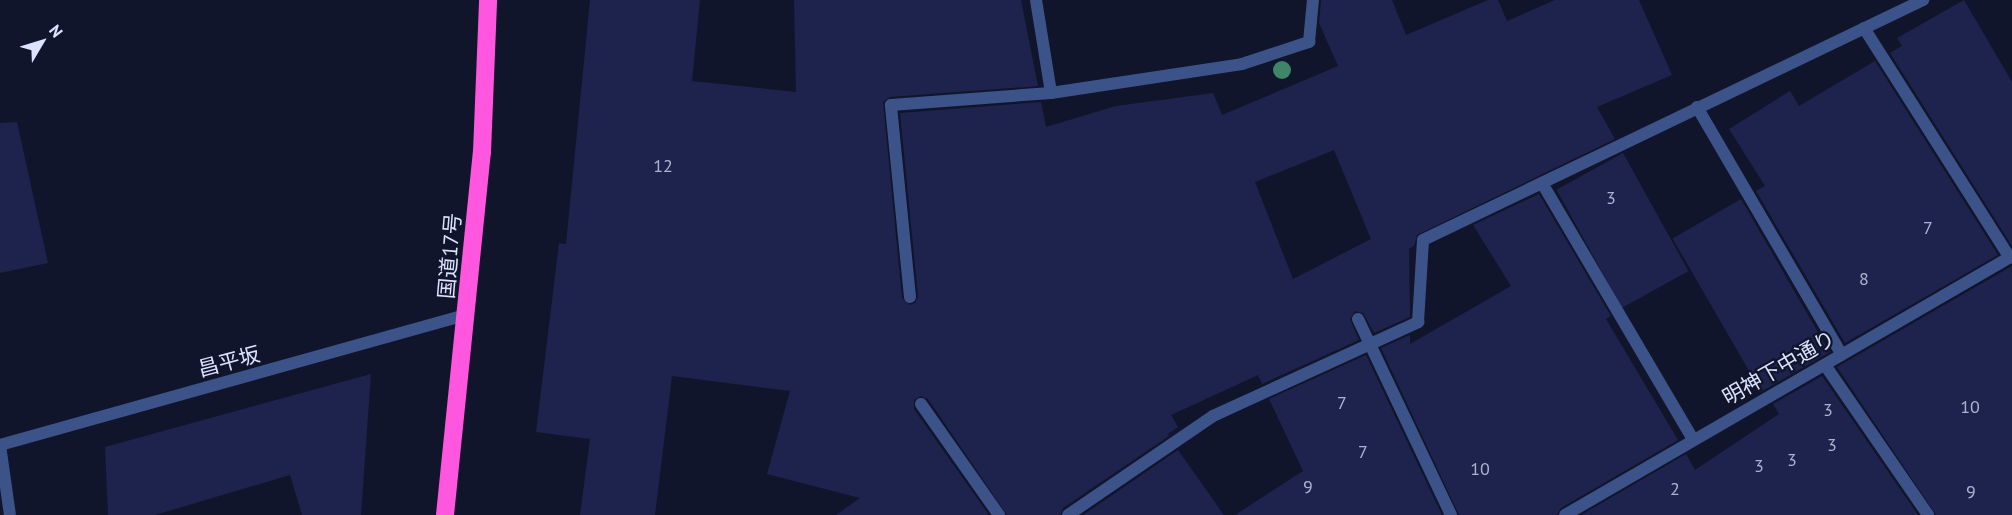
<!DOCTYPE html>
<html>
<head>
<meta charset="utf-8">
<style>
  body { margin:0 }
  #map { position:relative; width:2012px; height:515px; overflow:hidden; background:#11152b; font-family:"PT Sans","Noto Sans JP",sans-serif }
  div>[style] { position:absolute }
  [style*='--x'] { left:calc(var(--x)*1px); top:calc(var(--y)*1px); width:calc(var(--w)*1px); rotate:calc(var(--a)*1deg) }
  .building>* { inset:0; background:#1d234c; transform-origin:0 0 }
  .lane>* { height:12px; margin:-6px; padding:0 6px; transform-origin:6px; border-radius:6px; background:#3c5389 }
  .street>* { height:12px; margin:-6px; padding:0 6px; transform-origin:6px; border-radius:6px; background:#3c5389 }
  .highway>* { height:18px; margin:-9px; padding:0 9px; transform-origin:9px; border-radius:9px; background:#ff56e0 }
  .trees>* { width:18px; height:18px; margin:-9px; border-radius:50%; background:#3f8567 }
  span { translate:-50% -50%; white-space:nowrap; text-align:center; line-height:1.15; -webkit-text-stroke:4.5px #11152b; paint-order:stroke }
  .number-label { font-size:18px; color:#acb3d2 }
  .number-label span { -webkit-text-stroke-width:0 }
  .street-label { font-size:21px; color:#dbe3ff }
  .north { position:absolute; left:12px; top:12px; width:60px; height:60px; -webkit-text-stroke:4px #11152b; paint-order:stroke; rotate:52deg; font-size:16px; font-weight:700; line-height:24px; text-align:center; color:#dbe3ff }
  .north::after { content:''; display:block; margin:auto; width:21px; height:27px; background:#dbe3ff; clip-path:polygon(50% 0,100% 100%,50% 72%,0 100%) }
</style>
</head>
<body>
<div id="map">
  <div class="building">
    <i style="clip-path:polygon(evenodd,590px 0,700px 0,692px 81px,796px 92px,794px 0,1021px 0,1038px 86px,890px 97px,883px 102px,902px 298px,910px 305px,915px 303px,918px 296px,900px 113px,1041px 102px,1046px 127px,1116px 106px,1213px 93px,1222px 115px,1338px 66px,1319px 23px,1321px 0,1392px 0,1406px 35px,1488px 0,1498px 0,1507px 21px,1555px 0,1639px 0,1672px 75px,1597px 107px,1615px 139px,1417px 235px,1414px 246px,1409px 249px,1410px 317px,1374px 333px,1363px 313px,1355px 311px,1350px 319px,1359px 340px,1262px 384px,1258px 375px,1171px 415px,1178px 427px,1168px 434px,1169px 436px,1063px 508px,1060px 515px,1007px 515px,928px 399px,921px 396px,914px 400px,914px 409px,989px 515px,836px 515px,860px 498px,767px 474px,790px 391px,672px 376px,655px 515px,580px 515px,590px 439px,536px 432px,559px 243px,566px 244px,590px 0,1334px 150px,1371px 239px,1293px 279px,1255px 182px,1334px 150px)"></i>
    <i style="clip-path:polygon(1964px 0,2012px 82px,2012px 246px,1890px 53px,1902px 46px,1897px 38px)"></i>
    <i style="clip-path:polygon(1875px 61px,1998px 255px,1845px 343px,1756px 191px,1765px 186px,1729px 129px,1790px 91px,1799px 106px)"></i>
    <i style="clip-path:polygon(17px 122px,48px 263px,0 273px,0 123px)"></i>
    <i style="left:1623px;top:153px;width:135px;height:76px;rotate:61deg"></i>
    <i style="clip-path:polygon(1539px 194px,1611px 316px,1606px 319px,1678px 440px,1561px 508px,1557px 515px,1459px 515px,1381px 348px,1410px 335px,1410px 344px,1511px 286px,1473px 225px)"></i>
    <i style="left:1741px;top:199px;width:177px;height:79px;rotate:60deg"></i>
    <i style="clip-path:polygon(2012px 266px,2012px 515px,1936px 515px,1837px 367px)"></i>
    <i style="clip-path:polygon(1366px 355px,1442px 515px,1235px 515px,1303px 471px,1269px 399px)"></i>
    <i style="clip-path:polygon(371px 374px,361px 515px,302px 515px,290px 475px,155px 515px,108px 515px,105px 447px)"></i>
    <i style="clip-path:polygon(1822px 376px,1918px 515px,1581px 515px,1686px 454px,1695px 470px,1779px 414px,1773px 404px)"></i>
    <i style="clip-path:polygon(1178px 450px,1224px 515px,1083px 515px)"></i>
  </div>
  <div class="lane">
    <i style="--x:1864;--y:28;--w:272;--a:57.6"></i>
    <i style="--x:1242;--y:64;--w:71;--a:-18.2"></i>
    <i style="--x:1309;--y:42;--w:42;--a:-84.6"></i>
    <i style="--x:1697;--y:107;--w:287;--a:59.7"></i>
    <i style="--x:1542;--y:183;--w:297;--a:59.5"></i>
    <i style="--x:910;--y:297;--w:193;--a:-95.7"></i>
    <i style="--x:891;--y:105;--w:160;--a:-4.3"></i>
    <i style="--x:921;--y:404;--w:136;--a:54.9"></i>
    <i style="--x:0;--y:445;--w:71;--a:81.9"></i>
  </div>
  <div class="street">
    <i style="--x:1036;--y:0;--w:94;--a:80.8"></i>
    <i style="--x:1051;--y:93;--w:193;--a:-8.6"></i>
    <i style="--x:1358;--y:319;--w:217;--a:64.6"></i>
    <i style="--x:1825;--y:365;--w:182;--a:55.5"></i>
    <i style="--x:0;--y:445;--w:485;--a:-15.6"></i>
    <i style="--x:1068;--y:515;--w:176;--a:-34.3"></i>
    <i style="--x:1213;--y:416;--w:226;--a:-24.6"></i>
    <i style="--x:1418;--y:322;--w:82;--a:-86.5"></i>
    <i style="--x:1423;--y:240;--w:555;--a:-25.64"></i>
    <i style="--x:1565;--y:515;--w:517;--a:-30.09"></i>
  </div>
  <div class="highway">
    <i style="--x:445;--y:515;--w:365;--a:-84.2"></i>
    <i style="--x:482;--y:152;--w:152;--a:-87.7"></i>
  </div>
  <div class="trees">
    <i style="left:1282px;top:70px"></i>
  </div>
  <div class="number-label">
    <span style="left:663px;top:166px">12</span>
    <span style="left:1611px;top:198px">3</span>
    <span style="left:1928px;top:228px">7</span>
    <span style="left:1864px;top:279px">8</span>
    <span style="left:1342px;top:403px">7</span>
    <span style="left:1970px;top:407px">10</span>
    <span style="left:1828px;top:410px">3</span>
    <span style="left:1832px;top:445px">3</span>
    <span style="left:1363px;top:452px">7</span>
    <span style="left:1792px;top:460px">3</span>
    <span style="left:1759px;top:466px">3</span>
    <span style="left:1480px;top:469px">10</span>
    <span style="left:1308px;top:487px">9</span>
    <span style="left:1675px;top:489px">2</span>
    <span style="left:1971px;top:492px">9</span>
  </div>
  <div class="street-label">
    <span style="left:450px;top:256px;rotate:-85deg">国道17号</span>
    <span style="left:229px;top:362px;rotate:-15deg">昌平坂</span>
    <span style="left:1779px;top:368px;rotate:-30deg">明神下中通り</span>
  </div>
  <div class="north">N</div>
</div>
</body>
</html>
